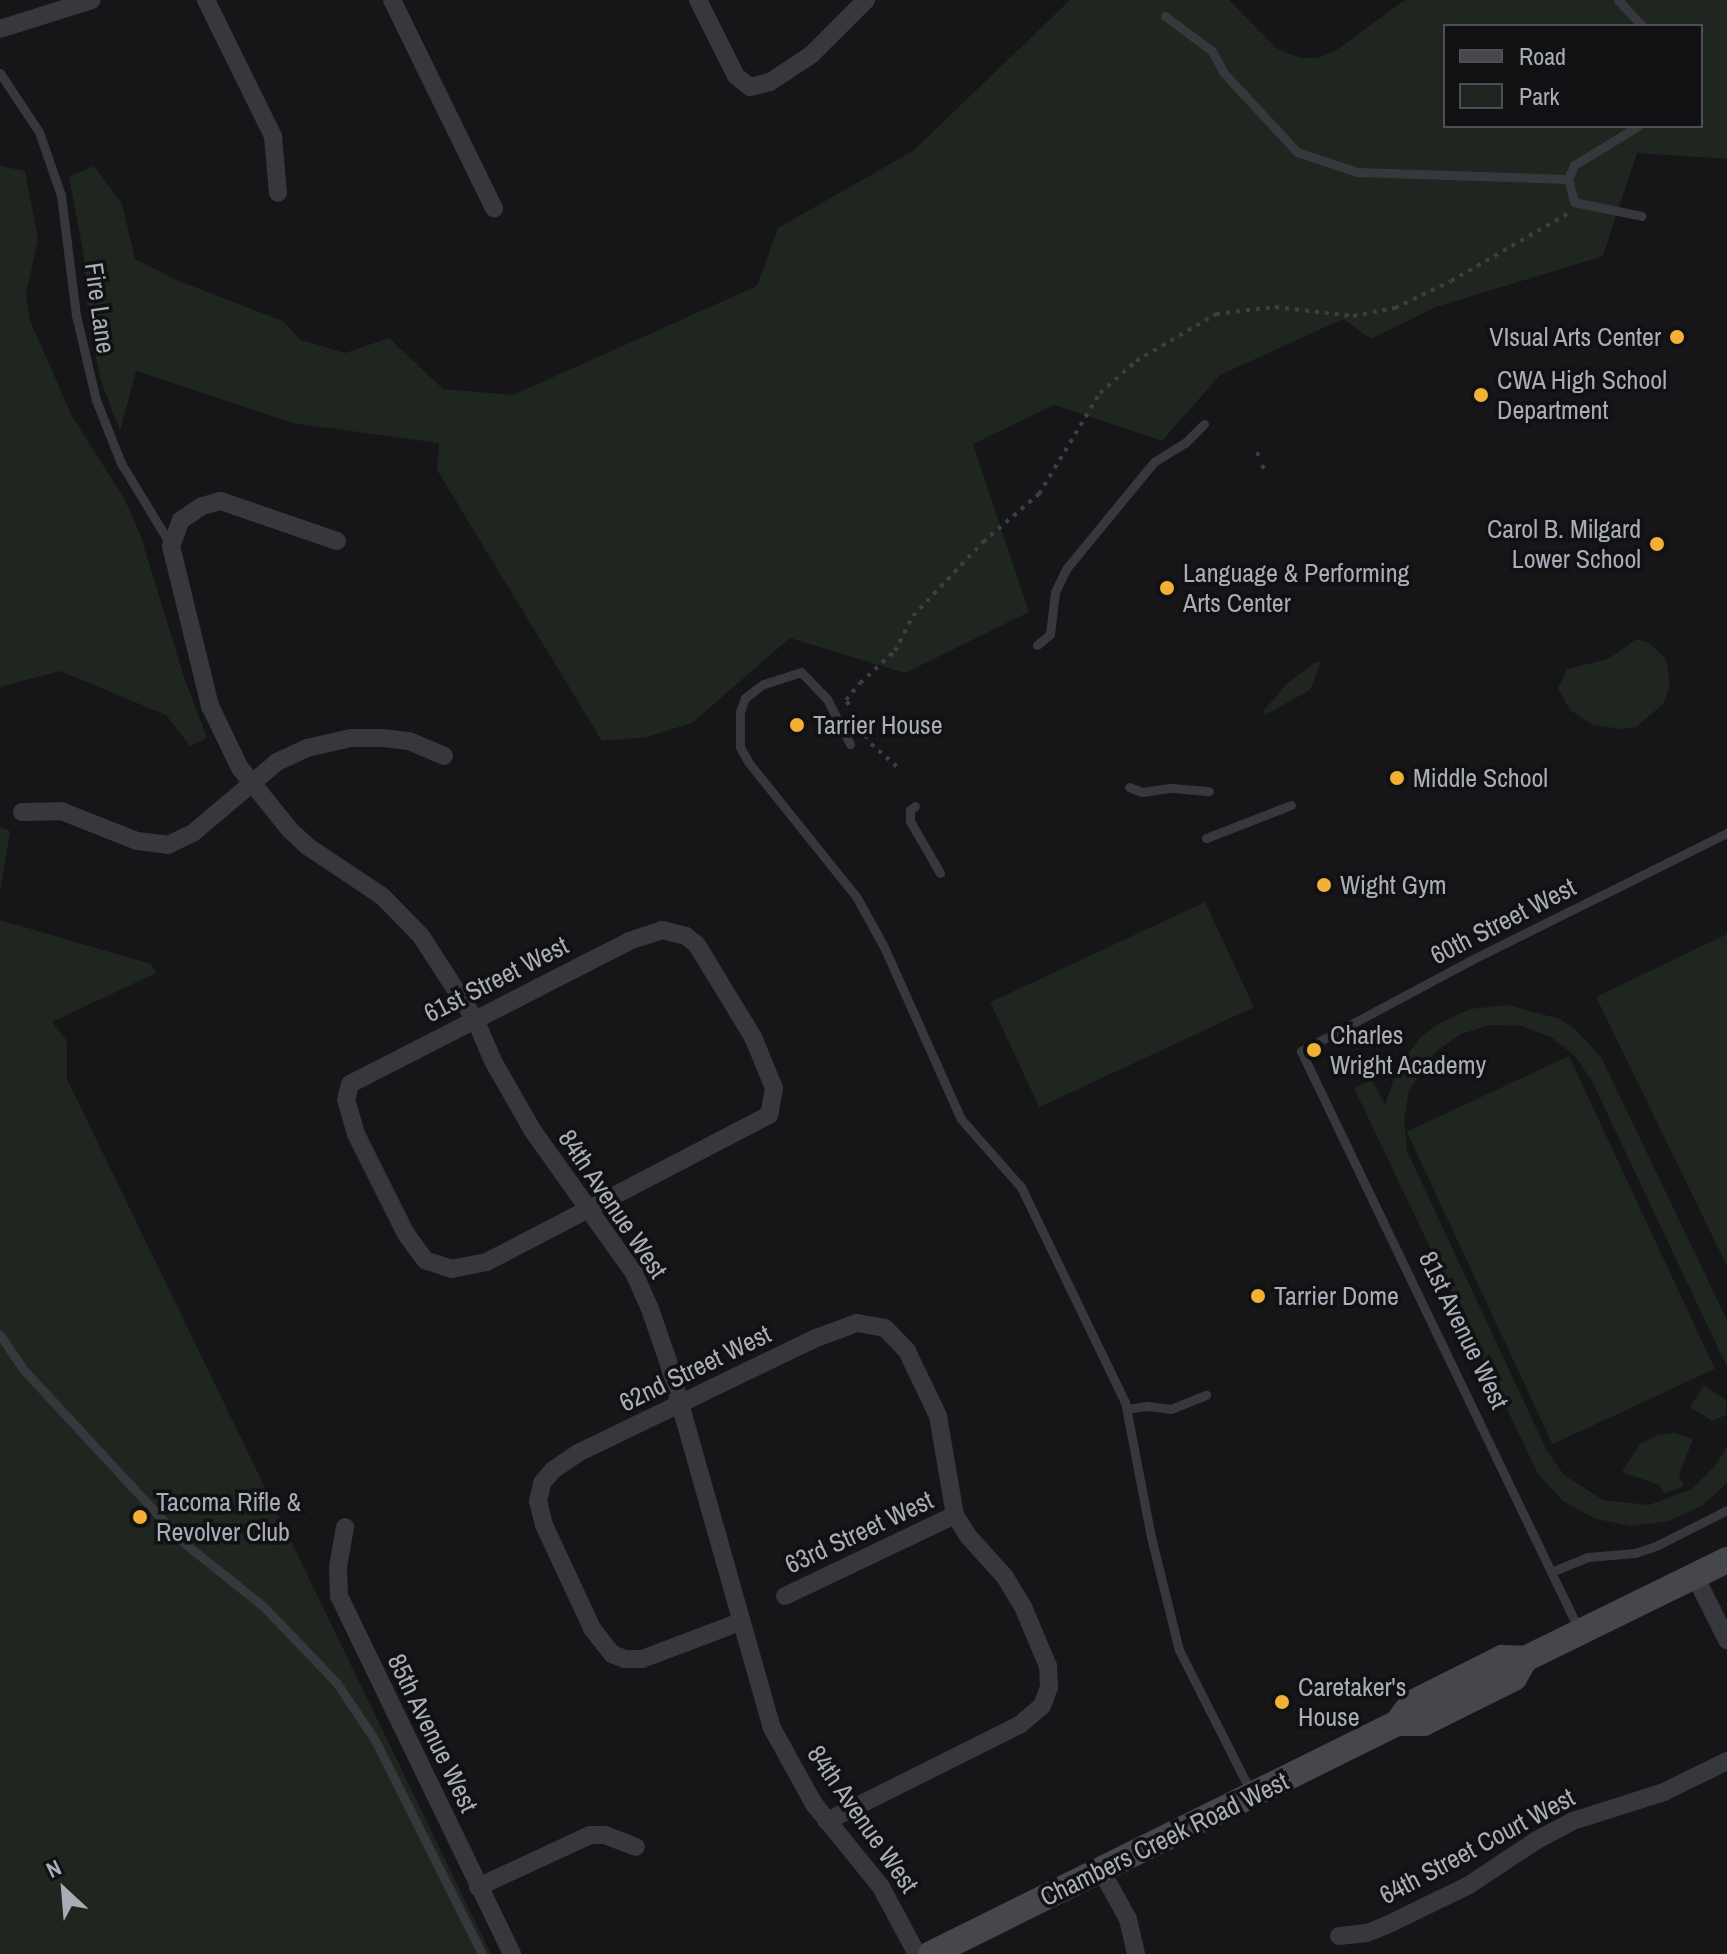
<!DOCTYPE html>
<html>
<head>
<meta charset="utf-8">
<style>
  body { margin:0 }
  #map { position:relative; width:1727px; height:1954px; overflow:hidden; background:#161618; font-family:"Archivo Narrow",sans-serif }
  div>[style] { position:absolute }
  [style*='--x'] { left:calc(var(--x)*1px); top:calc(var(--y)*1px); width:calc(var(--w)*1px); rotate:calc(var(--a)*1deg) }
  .green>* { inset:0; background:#1e261f; transform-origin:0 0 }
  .path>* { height:4px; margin-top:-2px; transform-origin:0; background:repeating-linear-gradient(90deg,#3d3f44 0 4px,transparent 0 10px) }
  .lane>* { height:9px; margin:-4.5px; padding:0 4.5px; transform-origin:4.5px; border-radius:4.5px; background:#37383d }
  .street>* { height:18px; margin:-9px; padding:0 9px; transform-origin:9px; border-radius:9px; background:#37383d }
  .secondary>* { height:26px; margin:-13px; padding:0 13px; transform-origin:13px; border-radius:13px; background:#45474d }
  .dots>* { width:22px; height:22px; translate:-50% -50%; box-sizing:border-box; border:4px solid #111113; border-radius:50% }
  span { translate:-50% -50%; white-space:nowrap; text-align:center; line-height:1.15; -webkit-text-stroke:7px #111113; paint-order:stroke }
  .street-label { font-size:26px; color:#a8adb8 }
  .poi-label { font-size:26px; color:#a8adb8 }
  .right { translate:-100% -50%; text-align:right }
  .left { translate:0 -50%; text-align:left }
  .legend { position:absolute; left:1443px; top:24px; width:260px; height:104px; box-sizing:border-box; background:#111113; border:2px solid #4d4f55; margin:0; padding:10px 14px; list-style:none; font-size:24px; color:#a8adb8 }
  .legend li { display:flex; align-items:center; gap:16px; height:40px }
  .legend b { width:40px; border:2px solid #4d4f55 }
  .north { position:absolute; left:24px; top:1850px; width:80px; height:80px; -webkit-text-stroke:6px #111113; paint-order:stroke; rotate:334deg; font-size:22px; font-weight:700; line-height:32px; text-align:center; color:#a8adb8 }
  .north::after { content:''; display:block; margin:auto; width:28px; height:36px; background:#a8adb8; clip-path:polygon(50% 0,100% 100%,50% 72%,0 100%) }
</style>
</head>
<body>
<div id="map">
  <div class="green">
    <i style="clip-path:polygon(evenodd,1070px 0,1229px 0,1276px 48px,1300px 58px,1317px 58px,1338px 49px,1405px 0,1727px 0,1727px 159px,1637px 153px,1603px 256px,1436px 307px,1371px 339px,1343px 319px,1220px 375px,1162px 441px,1054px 405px,973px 444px,1029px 612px,905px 673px,790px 638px,692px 723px,646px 737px,602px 741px,437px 470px,439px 443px,292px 423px,136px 371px,120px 431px,101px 381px,89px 327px,83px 251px,69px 177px,94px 166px,122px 204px,135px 259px,176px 280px,283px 321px,301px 340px,345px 353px,389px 338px,443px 389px,513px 395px,757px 286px,778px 228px,913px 151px,1070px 0,1445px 26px,1701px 26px,1701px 126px,1445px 126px,1445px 26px)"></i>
    <i style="clip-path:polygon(0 166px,25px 171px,38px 239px,26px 294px,30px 321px,72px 416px,124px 498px,140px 534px,184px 677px,207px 738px,190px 746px,166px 715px,60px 671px,0 687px)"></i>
    <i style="clip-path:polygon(1637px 639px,1649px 643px,1666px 659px,1670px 684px,1663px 704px,1636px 727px,1621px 729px,1593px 725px,1570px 710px,1558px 688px,1567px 669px,1608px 659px)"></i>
    <i style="clip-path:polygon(1321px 662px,1310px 690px,1265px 715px,1264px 710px,1287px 684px,1314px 663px)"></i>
    <i style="clip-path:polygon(0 827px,10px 831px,0 892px)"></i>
    <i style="left:1205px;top:902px;width:116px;height:237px;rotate:65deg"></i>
    <i style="clip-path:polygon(0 920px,151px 964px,156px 973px,52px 1022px,67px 1041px,67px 1079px,491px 1954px,0 1954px)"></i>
    <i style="clip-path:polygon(1727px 934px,1727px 1266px,1596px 997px)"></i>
    <i style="clip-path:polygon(1507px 1005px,1560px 1019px,1576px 1030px,1601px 1057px,1727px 1320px,1727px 1367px,1592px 1081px,1575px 1056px,1551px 1037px,1521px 1026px,1490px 1025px,1461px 1034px,1435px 1052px,1409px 1090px,1404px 1120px,1407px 1151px,1546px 1449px,1564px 1475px,1603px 1500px,1649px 1505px,1692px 1489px,1714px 1467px,1727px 1446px,1727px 1483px,1703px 1505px,1669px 1521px,1632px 1526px,1596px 1519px,1563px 1501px,1538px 1474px,1354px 1088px,1372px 1080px,1385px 1105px,1398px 1066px,1421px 1037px,1436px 1025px,1470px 1009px)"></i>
    <i style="left:1569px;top:1056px;width:345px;height:179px;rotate:65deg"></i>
    <i style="clip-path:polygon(1704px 1385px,1726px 1400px,1726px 1415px,1712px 1421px,1690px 1407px)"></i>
    <i style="clip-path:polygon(1674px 1433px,1693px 1439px,1679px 1475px,1684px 1486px,1664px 1494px,1660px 1485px,1622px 1472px,1640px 1444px,1658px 1435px)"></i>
  </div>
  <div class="path">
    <i style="--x:1257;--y:452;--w:8;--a:67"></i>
    <i style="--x:1262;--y:465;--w:10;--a:66"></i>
    <i style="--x:849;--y:705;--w:6;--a:-121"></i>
    <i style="--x:846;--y:700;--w:22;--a:-51"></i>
    <i style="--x:860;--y:683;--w:47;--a:-42.4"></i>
    <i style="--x:895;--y:651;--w:39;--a:-63"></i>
    <i style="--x:913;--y:616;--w:102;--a:-46.6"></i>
    <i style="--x:983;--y:542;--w:74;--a:-40.6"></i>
    <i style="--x:1039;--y:494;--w:118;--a:-58.9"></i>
    <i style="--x:1100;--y:393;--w:48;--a:-41.6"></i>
    <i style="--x:1136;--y:361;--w:93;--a:-30.4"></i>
    <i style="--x:1216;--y:314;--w:59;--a:-6.8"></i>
    <i style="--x:1275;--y:307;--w:79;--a:6.6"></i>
    <i style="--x:1353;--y:316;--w:43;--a:-10.8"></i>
    <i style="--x:1395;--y:308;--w:62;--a:-25.7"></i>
    <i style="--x:1451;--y:281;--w:136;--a:-30"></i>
    <i style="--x:860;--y:727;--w:20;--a:57"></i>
    <i style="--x:871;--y:744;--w:37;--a:41"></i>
  </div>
  <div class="lane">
    <i style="--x:1618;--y:0;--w:35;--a:47"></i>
    <i style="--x:1165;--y:16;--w:59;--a:36.7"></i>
    <i style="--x:1212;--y:51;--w:24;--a:62"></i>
    <i style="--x:1223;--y:72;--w:109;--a:47.2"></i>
    <i style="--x:1297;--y:152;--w:63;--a:18.4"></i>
    <i style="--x:1357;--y:172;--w:211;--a:1.9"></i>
    <i style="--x:0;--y:73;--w:71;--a:56.5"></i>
    <i style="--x:39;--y:132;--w:67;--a:70.8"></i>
    <i style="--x:61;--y:195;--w:121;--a:82.9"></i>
    <i style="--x:76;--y:315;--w:87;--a:76.8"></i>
    <i style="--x:96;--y:400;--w:68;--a:68.4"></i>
    <i style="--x:121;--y:463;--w:95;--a:58.8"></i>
    <i style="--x:1638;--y:126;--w:75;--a:148.6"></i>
    <i style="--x:1574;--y:165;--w:15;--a:113"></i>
    <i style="--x:1568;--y:179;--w:24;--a:75"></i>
    <i style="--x:1574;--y:202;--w:69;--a:11.6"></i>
    <i style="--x:1037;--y:645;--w:17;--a:-40"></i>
    <i style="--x:1050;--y:634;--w:42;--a:-83.2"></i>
    <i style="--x:1055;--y:592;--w:25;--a:-64"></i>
    <i style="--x:1066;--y:569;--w:139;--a:-50.6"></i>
    <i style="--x:1154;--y:462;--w:36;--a:-32"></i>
    <i style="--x:1185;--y:443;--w:27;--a:-45"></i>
    <i style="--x:850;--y:744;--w:51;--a:-117.1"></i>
    <i style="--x:827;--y:699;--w:37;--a:-134"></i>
    <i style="--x:801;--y:672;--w:40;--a:162"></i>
    <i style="--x:763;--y:684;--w:23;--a:142"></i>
    <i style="--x:745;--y:698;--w:15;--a:110"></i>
    <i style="--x:740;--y:712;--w:35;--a:90"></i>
    <i style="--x:740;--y:747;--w:18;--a:61"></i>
    <i style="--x:749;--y:763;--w:173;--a:51.3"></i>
    <i style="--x:857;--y:898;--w:56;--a:61.1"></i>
    <i style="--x:884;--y:947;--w:188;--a:65.9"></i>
    <i style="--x:961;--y:1119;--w:91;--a:48.6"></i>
    <i style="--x:1021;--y:1187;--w:239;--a:64.2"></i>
    <i style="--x:1125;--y:1402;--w:137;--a:79.1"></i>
    <i style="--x:1151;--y:1537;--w:116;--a:76.1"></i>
    <i style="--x:1179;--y:1650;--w:159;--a:63.1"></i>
    <i style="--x:1129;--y:787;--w:14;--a:21"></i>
    <i style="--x:1142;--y:792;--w:30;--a:-8"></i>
    <i style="--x:1172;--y:788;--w:37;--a:5"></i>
    <i style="--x:915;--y:806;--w:6;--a:141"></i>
    <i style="--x:910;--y:810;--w:11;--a:90"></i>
    <i style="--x:910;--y:821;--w:60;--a:60"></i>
    <i style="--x:1206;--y:838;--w:91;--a:-21.2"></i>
    <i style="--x:0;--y:1335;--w:41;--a:55.9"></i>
    <i style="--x:23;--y:1369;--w:236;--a:47.2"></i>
    <i style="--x:183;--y:1542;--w:104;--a:38.7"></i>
    <i style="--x:264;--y:1607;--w:104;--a:46.2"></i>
    <i style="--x:336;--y:1682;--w:70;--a:56.1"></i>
    <i style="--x:375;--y:1740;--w:239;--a:63.4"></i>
    <i style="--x:1127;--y:1409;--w:20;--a:-9"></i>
    <i style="--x:1147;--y:1406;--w:24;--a:7"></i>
    <i style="--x:1171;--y:1409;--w:38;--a:-22"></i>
    <i style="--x:1551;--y:1572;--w:40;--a:-22"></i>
    <i style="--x:1588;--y:1557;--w:47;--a:-4.9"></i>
    <i style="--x:1635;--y:1553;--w:24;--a:-19"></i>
    <i style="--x:1658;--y:1545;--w:77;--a:-26.9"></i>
    <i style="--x:1579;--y:1630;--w:642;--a:-115.65"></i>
    <i style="--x:1301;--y:1051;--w:195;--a:-28.1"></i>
    <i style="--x:1473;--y:959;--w:284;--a:-26.4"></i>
  </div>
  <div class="street">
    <i style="--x:206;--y:0;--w:152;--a:63.8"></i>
    <i style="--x:273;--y:136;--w:57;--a:85"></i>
    <i style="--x:392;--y:0;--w:232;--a:63.9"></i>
    <i style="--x:698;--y:0;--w:85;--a:63.4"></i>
    <i style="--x:736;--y:76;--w:18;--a:38"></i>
    <i style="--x:750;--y:87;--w:21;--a:-14"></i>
    <i style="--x:770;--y:82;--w:49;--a:-33.4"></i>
    <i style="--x:811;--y:55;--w:78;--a:-45"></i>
    <i style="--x:0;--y:29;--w:96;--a:-17.5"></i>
    <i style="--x:337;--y:541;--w:123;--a:-161"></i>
    <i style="--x:221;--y:501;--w:20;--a:165"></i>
    <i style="--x:202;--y:506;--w:25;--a:146"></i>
    <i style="--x:181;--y:520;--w:28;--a:111"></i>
    <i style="--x:171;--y:546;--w:165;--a:76.3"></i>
    <i style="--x:210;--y:706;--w:69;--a:64.2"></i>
    <i style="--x:240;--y:768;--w:80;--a:51.1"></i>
    <i style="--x:290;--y:830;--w:23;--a:43"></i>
    <i style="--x:307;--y:846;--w:90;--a:33.7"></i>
    <i style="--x:382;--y:896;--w:56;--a:45.7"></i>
    <i style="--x:421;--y:936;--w:101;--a:57.1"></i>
    <i style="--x:476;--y:1021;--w:43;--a:67"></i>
    <i style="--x:493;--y:1061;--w:81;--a:60.3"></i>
    <i style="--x:533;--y:1131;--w:174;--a:54.6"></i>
    <i style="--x:634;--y:1273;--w:39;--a:66"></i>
    <i style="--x:650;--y:1309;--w:55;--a:70.9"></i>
    <i style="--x:668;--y:1361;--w:381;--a:74.2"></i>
    <i style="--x:772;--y:1728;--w:87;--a:61.1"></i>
    <i style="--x:814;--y:1804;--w:107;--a:51.1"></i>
    <i style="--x:881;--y:1887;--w:76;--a:61.8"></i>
    <i style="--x:22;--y:812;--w:39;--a:-1"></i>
    <i style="--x:61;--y:811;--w:82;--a:21.5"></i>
    <i style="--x:137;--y:841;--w:31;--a:7"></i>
    <i style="--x:168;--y:845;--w:28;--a:-26"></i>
    <i style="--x:193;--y:833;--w:110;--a:-40.2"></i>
    <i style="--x:277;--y:762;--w:33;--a:-25"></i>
    <i style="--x:307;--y:748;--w:45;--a:-12.8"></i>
    <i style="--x:351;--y:738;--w:32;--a:0"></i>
    <i style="--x:383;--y:738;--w:26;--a:7"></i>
    <i style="--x:409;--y:741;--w:38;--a:23"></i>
    <i style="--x:662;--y:930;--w:25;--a:14"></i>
    <i style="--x:686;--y:936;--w:14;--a:39"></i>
    <i style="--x:697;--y:945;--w:108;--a:58.7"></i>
    <i style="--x:753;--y:1037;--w:55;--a:67.6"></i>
    <i style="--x:774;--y:1088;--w:27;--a:100"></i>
    <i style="--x:769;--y:1115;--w:318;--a:152.5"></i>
    <i style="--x:487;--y:1262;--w:36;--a:169"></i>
    <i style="--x:452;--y:1269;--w:28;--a:-162"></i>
    <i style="--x:425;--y:1260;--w:32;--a:-126"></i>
    <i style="--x:406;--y:1234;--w:112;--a:-116.6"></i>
    <i style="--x:356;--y:1134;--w:35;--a:-106"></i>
    <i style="--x:346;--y:1100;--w:16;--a:-76"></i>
    <i style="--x:350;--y:1084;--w:314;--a:-27.1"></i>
    <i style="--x:629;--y:941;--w:35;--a:-18"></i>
    <i style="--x:345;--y:1527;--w:41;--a:99.9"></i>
    <i style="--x:338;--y:1567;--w:29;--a:88"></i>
    <i style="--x:339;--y:1596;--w:398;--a:64.2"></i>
    <i style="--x:1695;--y:1576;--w:72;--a:63.4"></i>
    <i style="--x:785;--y:1596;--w:188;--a:-25.5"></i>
    <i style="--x:740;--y:1622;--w:105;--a:159.3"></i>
    <i style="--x:642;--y:1659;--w:17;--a:180"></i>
    <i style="--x:625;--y:1659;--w:14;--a:-159"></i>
    <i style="--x:612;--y:1654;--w:33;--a:-128"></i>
    <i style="--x:592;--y:1628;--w:114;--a:-115"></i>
    <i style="--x:544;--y:1525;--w:25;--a:-104"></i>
    <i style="--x:538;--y:1501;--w:18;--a:-77"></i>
    <i style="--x:542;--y:1483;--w:17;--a:-50"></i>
    <i style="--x:553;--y:1470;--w:30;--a:-34"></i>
    <i style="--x:578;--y:1453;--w:264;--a:-25.8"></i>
    <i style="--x:816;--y:1338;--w:44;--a:-20.1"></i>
    <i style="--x:857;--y:1323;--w:28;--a:10"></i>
    <i style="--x:885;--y:1328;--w:32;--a:46"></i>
    <i style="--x:907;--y:1351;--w:72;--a:64.5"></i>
    <i style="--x:938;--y:1416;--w:100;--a:80.3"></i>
    <i style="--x:955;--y:1515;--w:25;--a:58"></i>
    <i style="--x:968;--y:1536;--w:55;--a:47.9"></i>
    <i style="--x:1005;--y:1577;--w:37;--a:59"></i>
    <i style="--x:1024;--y:1609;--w:62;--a:67.2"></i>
    <i style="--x:1048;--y:1666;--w:21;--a:87"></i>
    <i style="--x:1049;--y:1687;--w:20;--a:110"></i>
    <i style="--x:1042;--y:1706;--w:30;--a:140"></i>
    <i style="--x:1019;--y:1725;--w:215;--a:153.4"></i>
    <i style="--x:1101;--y:1870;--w:56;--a:61.1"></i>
    <i style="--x:1128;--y:1919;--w:36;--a:77"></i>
    <i style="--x:478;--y:1887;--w:123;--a:-24.9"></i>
    <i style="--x:590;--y:1835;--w:15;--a:0"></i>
    <i style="--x:605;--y:1835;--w:33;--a:21"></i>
    <i style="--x:1339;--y:1936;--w:28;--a:-6"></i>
    <i style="--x:1367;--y:1933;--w:22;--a:-22"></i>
    <i style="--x:1387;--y:1925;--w:91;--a:-26"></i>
    <i style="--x:1469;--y:1885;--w:82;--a:-33.5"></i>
    <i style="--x:1537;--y:1840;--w:41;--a:-27.8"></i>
    <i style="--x:1573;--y:1821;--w:96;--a:-17.7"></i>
    <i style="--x:1664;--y:1792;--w:70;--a:-26.2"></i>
  </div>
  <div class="secondary">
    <i style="--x:1397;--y:1723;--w:25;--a:-53"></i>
    <i style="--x:1412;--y:1703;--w:101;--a:-26.6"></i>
    <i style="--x:1502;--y:1658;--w:23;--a:2"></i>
    <i style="--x:1525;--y:1659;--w:225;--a:-26.1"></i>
    <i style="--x:931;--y:1954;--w:520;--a:-26.37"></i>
    <i style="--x:1397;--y:1723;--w:27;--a:0"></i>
    <i style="--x:1424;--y:1723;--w:101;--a:-26.6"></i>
    <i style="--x:1514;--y:1678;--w:22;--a:-60"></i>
  </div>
  <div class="dots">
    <i style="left:1677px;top:337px;background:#f2b134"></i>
    <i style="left:1481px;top:395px;background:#f2b134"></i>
    <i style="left:1657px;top:544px;background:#f2b134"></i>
    <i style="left:1167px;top:588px;background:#f2b134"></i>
    <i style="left:797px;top:725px;background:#f2b134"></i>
    <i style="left:1397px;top:778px;background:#f2b134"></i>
    <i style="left:1324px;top:885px;background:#f2b134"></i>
    <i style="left:1314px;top:1050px;background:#f2b134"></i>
    <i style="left:1258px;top:1296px;background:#f2b134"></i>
    <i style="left:140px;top:1517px;background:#f2b134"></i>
    <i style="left:1282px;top:1702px;background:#f2b134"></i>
  </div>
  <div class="street-label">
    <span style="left:100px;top:308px;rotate:82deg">Fire Lane</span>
    <span style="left:1503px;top:921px;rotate:-27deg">60th Street West</span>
    <span style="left:496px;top:979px;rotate:-27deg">61st Street West</span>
    <span style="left:613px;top:1204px;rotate:56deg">84th Avenue West</span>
    <span style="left:1464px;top:1330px;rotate:64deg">81st Avenue West</span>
    <span style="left:695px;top:1368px;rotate:-26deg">62nd Street West</span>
    <span style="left:859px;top:1532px;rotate:-25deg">63rd Street West</span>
    <span style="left:433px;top:1733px;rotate:64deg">85th Avenue West</span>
    <span style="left:863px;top:1819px;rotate:55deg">84th Avenue West</span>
    <span style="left:1164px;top:1839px;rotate:-26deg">Chambers Creek Road West</span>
    <span style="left:1477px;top:1846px;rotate:-28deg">64th Street Court West</span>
  </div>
  <div class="poi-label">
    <span class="right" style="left:1661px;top:337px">VIsual Arts Center</span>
    <span class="left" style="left:1497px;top:395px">CWA High School<br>Department</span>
    <span class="right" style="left:1641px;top:544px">Carol B. Milgard<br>Lower School</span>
    <span class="left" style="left:1183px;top:588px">Language &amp; Performing<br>Arts Center</span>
    <span class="left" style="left:813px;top:725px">Tarrier House</span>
    <span class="left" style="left:1413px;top:778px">Middle School</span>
    <span class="left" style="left:1340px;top:885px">Wight Gym</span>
    <span class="left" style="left:1330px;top:1050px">Charles<br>Wright Academy</span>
    <span class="left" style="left:1274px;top:1296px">Tarrier Dome</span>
    <span class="left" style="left:156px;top:1517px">Tacoma Rifle &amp;<br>Revolver Club</span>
    <span class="left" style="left:1298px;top:1702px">Caretaker's<br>House</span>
  </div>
  <ul class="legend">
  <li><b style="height:10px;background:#45474d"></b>Road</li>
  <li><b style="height:22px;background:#1e261f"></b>Park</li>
  </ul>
  <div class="north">N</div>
</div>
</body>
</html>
